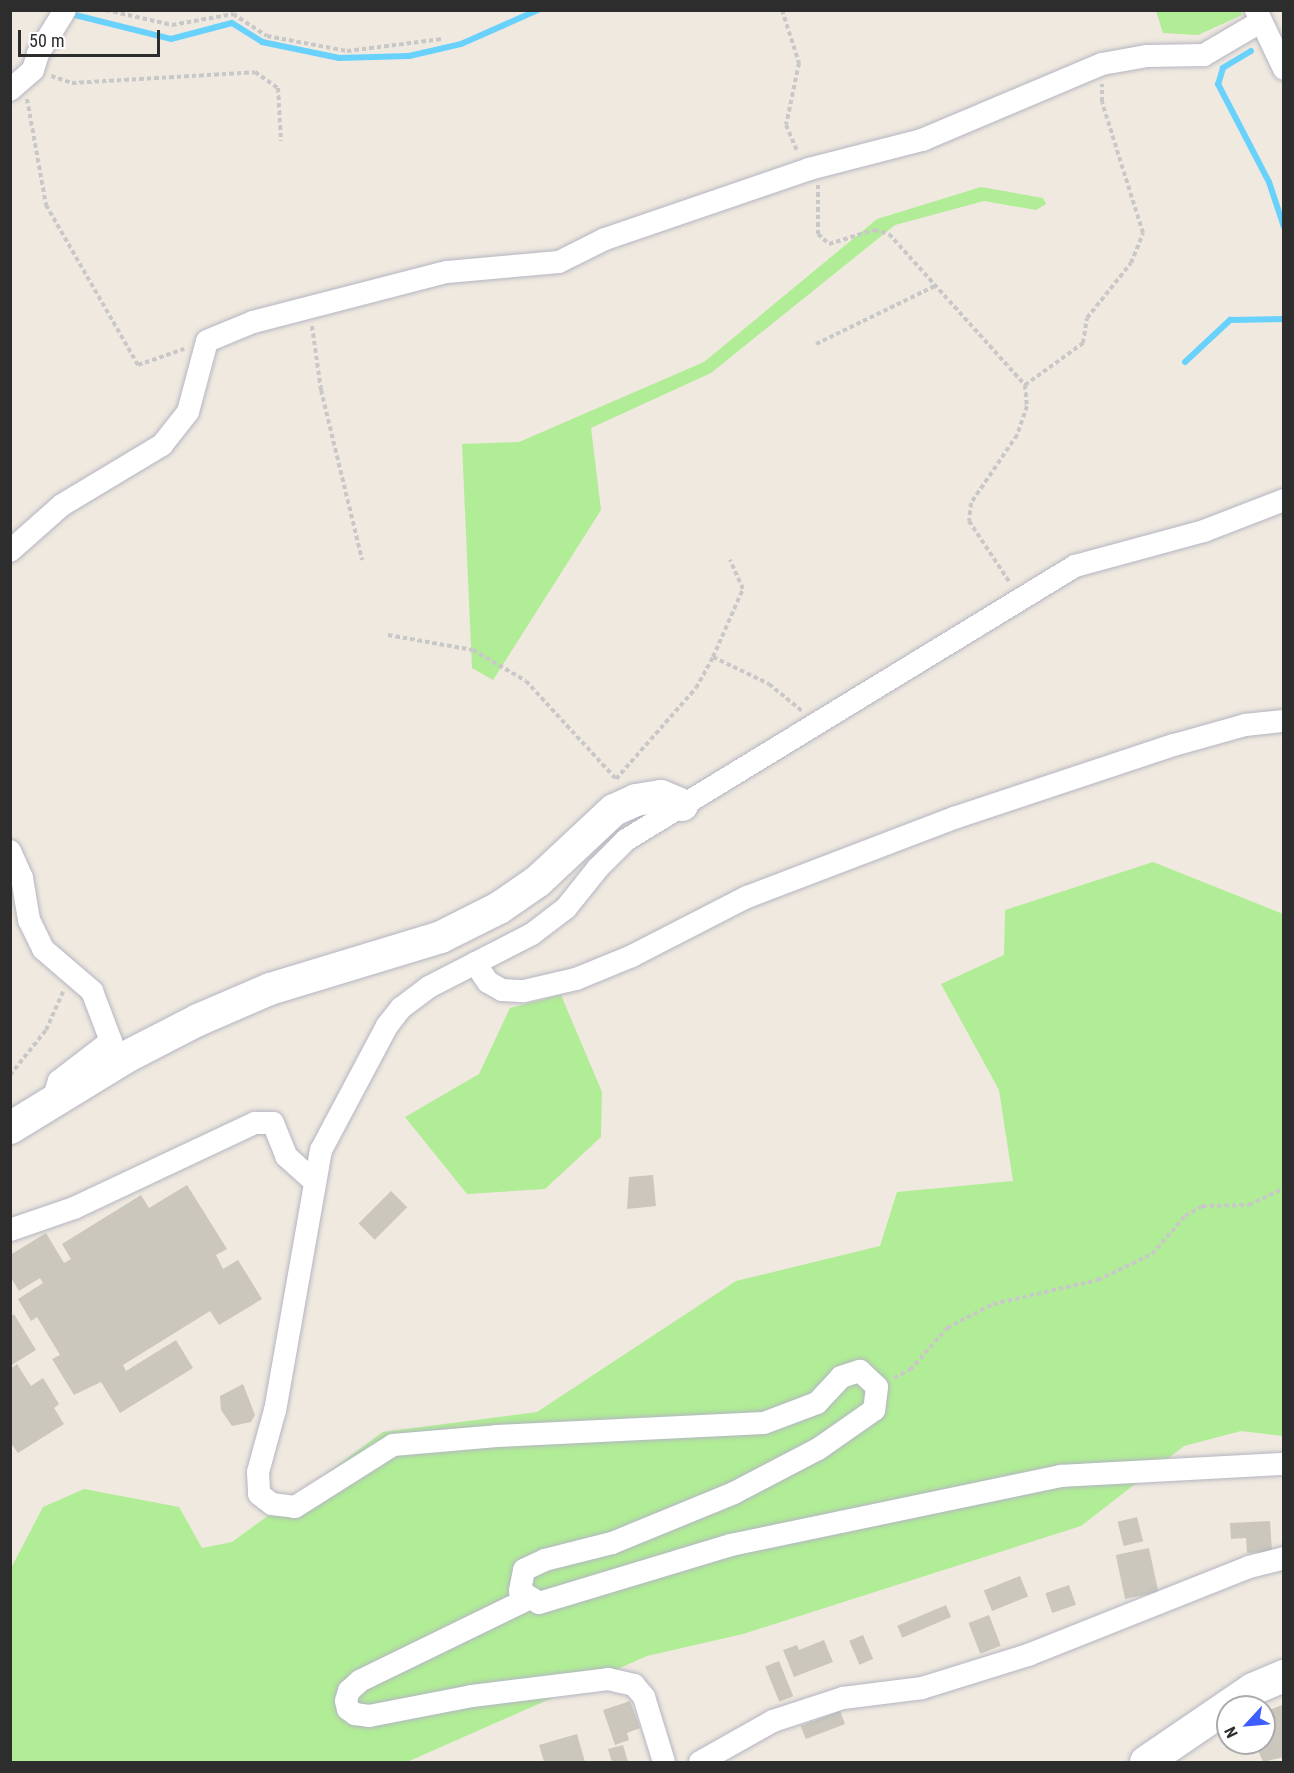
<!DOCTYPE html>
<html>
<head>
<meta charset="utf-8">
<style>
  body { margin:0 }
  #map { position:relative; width:1294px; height:1773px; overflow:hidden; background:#f0e9df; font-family:"Roboto Condensed",sans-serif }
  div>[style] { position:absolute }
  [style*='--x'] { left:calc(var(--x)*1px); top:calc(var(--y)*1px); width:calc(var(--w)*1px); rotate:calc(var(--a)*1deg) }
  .green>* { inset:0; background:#b1ec96 }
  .stream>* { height:6px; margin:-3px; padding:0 3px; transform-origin:3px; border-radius:3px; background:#68d1fc }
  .building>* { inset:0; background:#cbc7bd; transform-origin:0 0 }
  .path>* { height:4px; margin-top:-2px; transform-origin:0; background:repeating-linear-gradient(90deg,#c8c8c8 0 4.5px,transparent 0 7.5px) }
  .roads { filter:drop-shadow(0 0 2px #b3b5c2) drop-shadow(0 0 2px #b3b5c2) }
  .street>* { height:22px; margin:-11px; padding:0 11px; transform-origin:11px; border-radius:11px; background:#fff }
  .secondary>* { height:32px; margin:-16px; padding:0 16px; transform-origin:16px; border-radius:16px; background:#fff }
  span { translate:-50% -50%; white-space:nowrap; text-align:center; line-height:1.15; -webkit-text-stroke:6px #fff; paint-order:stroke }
  .frame { position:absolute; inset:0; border:12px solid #2d2d2d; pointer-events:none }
  .north { position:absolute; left:1216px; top:1695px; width:60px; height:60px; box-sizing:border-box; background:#fff; border:2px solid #ababab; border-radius:50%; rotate:244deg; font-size:16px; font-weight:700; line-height:24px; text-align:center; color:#2d2d2d }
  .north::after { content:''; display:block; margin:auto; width:21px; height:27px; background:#3d5dff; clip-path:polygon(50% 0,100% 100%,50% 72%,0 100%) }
  .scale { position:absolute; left:18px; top:30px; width:142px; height:27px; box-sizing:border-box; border:3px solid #2d2d2d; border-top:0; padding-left:8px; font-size:18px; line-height:21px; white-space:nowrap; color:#2d2d2d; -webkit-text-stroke:4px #fff; paint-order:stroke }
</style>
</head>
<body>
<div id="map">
  <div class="green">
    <i style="clip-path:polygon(1156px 11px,1241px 11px,1242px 15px,1198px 35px,1163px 33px)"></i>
    <i style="clip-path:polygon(981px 187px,1043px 198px,1046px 204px,1036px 210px,984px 201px,895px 225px,711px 373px,591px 428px,601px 510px,493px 680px,472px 668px,462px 444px,519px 442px,704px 362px,877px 219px)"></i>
    <i style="clip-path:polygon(1153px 862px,1283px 914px,1283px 1436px,1241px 1431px,1184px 1446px,1081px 1526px,743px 1634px,647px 1656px,407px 1762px,11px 1762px,10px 1570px,43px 1507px,84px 1489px,179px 1507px,202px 1548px,232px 1542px,383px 1432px,537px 1412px,736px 1281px,880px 1246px,897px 1192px,1013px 1181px,999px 1090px,941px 984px,1004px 955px,1005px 910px)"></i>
    <i style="clip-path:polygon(561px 995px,602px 1092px,601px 1137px,545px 1189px,467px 1194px,405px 1117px,479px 1074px,510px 1008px)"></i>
  </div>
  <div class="stream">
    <i style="--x:67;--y:13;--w:107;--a:14"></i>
    <i style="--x:171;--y:39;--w:63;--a:-14.7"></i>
    <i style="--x:232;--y:23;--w:36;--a:32"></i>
    <i style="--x:262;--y:42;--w:79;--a:11.7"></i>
    <i style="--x:339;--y:58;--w:70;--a:-1.6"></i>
    <i style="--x:409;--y:56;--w:53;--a:-13"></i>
    <i style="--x:461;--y:44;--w:84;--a:-23.8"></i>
    <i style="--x:1251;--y:51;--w:33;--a:149"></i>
    <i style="--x:1223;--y:68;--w:17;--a:107"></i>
    <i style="--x:1218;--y:84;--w:110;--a:62.5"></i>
    <i style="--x:1269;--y:182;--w:47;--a:71.6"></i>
    <i style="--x:1185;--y:362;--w:62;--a:-43"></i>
    <i style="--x:1230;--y:320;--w:54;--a:-1.1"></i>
  </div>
  <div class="building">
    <i style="clip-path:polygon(653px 1175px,656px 1206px,627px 1209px,629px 1177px)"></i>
    <i style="clip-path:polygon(187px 1185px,227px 1249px,216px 1255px,223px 1269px,238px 1260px,262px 1299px,219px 1325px,210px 1311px,123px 1365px,126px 1371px,176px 1340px,193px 1368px,120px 1413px,101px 1382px,74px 1395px,52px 1359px,60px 1355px,37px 1317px,31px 1321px,18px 1299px,43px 1283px,40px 1278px,19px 1291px,10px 1276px,10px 1255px,46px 1233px,64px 1263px,71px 1259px,62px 1244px,141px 1195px,149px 1208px)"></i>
    <i style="left:391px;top:1191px;width:23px;height:46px;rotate:45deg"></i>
    <i style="clip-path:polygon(14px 1314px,36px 1350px,10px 1366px,10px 1317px)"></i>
    <i style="clip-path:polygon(17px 1364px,31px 1386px,43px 1378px,59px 1404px,54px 1408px,64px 1424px,18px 1453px,10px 1442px,10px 1369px)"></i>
    <i style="clip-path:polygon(243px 1384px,255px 1415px,251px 1422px,232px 1426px,221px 1410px,220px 1396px)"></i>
    <i style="left:1137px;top:1517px;width:25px;height:20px;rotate:76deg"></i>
    <i style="clip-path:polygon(1270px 1521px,1272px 1552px,1247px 1553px,1246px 1538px,1231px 1539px,1230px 1523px)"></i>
    <i style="left:1149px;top:1548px;width:45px;height:34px;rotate:78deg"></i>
    <i style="left:1020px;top:1576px;width:22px;height:39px;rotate:68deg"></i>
    <i style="left:1069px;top:1585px;width:21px;height:25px;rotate:71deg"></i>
    <i style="left:946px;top:1605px;width:13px;height:53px;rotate:67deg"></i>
    <i style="left:989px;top:1615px;width:33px;height:22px;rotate:69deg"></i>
    <i style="left:863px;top:1635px;width:26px;height:15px;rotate:67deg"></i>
    <i style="clip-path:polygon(824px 1640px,833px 1662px,794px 1677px,783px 1650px,797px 1645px,799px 1650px)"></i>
    <i style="left:779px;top:1661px;width:38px;height:15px;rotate:68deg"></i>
    <i style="clip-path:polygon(630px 1701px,640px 1728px,627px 1733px,629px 1740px,615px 1745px,603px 1710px)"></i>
    <i style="clip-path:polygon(1282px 1705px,1284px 1757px,1263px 1762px,1255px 1743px,1264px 1743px,1264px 1712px)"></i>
    <i style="left:840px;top:1711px;width:14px;height:42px;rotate:69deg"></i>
    <i style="clip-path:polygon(577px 1734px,585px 1762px,544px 1762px,539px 1745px)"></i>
    <i style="clip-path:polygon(623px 1745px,628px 1762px,612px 1762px,608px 1749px)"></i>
  </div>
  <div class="path">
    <i style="--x:106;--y:10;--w:68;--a:12.8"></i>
    <i style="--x:172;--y:25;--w:62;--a:-10.2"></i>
    <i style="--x:233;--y:14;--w:40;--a:32.9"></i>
    <i style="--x:267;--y:36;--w:81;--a:10.6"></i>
    <i style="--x:347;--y:51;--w:96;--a:-7.2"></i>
    <i style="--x:782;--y:10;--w:56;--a:72.2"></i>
    <i style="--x:799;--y:63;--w:63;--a:101.8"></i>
    <i style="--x:786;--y:125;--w:30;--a:67"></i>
    <i style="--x:51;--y:76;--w:22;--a:18"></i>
    <i style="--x:72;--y:83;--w:183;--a:-3.4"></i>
    <i style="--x:255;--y:72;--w:28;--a:35"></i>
    <i style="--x:278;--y:88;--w:53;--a:86.8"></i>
    <i style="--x:27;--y:99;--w:108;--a:79.8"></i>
    <i style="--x:46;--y:205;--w:185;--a:60.1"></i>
    <i style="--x:138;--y:365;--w:49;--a:-19.2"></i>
    <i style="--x:818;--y:185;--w:49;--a:90"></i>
    <i style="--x:818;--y:234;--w:15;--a:42"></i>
    <i style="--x:829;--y:244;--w:47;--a:-17.3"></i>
    <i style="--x:874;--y:230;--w:16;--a:15"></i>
    <i style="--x:889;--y:234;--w:203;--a:48"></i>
    <i style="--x:1025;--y:385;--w:21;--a:85"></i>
    <i style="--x:1027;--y:406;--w:31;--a:109"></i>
    <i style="--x:1017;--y:435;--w:82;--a:124.1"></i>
    <i style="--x:971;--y:503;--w:18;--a:96"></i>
    <i style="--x:969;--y:521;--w:74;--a:56.5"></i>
    <i style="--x:312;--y:326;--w:65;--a:82"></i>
    <i style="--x:321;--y:390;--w:175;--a:76.4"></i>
    <i style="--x:816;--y:344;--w:132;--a:-26"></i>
    <i style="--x:1025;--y:385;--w:72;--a:-35.9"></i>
    <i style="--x:1083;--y:343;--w:25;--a:-81"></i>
    <i style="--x:1087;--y:318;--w:70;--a:-51.3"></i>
    <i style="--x:1131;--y:263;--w:32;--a:-68"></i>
    <i style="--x:1143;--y:233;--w:137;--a:-107.4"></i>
    <i style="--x:1102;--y:102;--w:18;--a:-90"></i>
    <i style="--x:388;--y:635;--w:86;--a:10"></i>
    <i style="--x:473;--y:650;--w:61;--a:30.3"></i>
    <i style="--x:526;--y:681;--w:133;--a:47.4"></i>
    <i style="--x:616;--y:779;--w:121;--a:-48.7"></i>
    <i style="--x:696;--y:688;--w:35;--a:-61"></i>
    <i style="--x:713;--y:657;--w:62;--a:25.7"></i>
    <i style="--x:769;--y:684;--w:43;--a:39.3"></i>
    <i style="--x:713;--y:657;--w:74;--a:-66.2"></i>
    <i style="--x:743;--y:589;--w:32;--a:-114"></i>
    <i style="--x:10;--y:1075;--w:58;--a:-51.3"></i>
    <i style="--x:46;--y:1030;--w:42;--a:-65.9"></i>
    <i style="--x:894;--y:1378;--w:18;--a:-27"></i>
    <i style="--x:910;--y:1370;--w:56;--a:-48.6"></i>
    <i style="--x:947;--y:1328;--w:52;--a:-27.6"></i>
    <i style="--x:993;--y:1304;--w:108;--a:-12.9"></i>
    <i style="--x:1098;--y:1280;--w:60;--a:-25.7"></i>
    <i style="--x:1152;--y:1254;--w:50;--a:-49"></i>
    <i style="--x:1185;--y:1216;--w:20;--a:-30"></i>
    <i style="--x:1202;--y:1206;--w:47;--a:-1.2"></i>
    <i style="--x:1249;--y:1205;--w:39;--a:-26"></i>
  </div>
  <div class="roads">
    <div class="street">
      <i style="--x:1256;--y:10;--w:65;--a:64.6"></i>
      <i style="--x:10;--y:90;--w:30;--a:-41"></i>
      <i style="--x:33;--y:70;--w:17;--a:-73"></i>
      <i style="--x:38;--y:54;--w:52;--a:-58.5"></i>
      <i style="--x:1284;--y:500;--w:86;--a:158.8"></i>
      <i style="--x:1204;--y:531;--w:134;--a:164.8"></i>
      <i style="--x:1075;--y:566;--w:526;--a:148.61"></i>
      <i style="--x:626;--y:840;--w:40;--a:135"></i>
      <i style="--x:598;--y:868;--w:51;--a:128.7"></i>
      <i style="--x:566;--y:908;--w:43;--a:142.6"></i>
      <i style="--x:532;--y:934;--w:116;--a:152.8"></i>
      <i style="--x:429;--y:987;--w:35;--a:143"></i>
      <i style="--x:401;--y:1008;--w:23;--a:128"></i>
      <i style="--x:387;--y:1026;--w:140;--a:118"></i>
      <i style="--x:321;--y:1150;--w:264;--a:100"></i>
      <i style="--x:275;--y:1410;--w:64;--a:105.3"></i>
      <i style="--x:258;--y:1472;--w:22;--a:87"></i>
      <i style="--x:259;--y:1494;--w:16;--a:38"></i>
      <i style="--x:272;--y:1504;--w:23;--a:7"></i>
      <i style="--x:295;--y:1507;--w:116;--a:-32.3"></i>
      <i style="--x:393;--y:1445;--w:104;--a:-4.9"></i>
      <i style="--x:497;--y:1436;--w:267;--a:-2.8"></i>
      <i style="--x:764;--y:1423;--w:57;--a:-20.7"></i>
      <i style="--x:817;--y:1403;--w:35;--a:-47"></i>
      <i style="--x:841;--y:1377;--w:20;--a:-18"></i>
      <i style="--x:860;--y:1371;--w:23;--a:43"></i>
      <i style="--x:877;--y:1387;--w:23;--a:97"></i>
      <i style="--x:874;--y:1410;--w:68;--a:145.1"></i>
      <i style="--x:818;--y:1449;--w:95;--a:152.4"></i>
      <i style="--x:734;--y:1493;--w:132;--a:157.7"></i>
      <i style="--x:612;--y:1543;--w:69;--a:165.8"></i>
      <i style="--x:545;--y:1560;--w:23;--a:155"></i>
      <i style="--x:524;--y:1570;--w:21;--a:101"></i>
      <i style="--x:520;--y:1591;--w:22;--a:32"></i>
      <i style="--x:539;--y:1603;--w:201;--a:-16.8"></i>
      <i style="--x:731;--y:1545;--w:337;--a:-11.8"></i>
      <i style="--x:1061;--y:1476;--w:223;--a:-3.1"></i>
      <i style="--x:10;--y:551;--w:69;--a:-41.5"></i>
      <i style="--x:62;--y:505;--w:117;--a:-31"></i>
      <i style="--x:162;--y:445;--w:42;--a:-51.8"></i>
      <i style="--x:188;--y:412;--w:73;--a:-75"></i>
      <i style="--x:207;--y:341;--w:50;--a:-22.4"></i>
      <i style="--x:253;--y:322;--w:200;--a:-14.5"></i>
      <i style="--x:447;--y:272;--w:112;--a:-5.1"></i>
      <i style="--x:559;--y:262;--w:51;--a:-26.6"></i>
      <i style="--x:605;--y:239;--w:216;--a:-18.9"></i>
      <i style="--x:809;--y:169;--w:117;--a:-14.4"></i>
      <i style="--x:922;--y:140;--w:195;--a:-22.9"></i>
      <i style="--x:1102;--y:64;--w:46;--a:-10.1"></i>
      <i style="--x:1147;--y:56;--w:57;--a:-1"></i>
      <i style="--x:1204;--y:55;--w:65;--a:-30.5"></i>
      <i style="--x:10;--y:851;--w:30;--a:66"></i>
      <i style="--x:22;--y:878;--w:43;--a:80.5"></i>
      <i style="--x:29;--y:920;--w:32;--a:64"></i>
      <i style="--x:43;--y:949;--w:65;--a:40.6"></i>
      <i style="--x:92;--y:991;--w:53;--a:69.2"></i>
      <i style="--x:111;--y:1041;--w:66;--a:142.4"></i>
      <i style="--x:59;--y:1081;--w:20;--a:108"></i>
      <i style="--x:475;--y:963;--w:23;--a:56"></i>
      <i style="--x:488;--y:982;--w:16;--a:30"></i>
      <i style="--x:502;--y:990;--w:22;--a:3"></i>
      <i style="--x:524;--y:991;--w:53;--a:-13"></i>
      <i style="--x:576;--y:979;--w:61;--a:-22.3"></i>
      <i style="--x:632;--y:956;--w:129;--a:-27.2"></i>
      <i style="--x:747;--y:897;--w:222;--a:-20.9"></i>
      <i style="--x:954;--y:818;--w:232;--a:-18.4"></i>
      <i style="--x:1174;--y:745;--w:74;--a:-15.7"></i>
      <i style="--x:1245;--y:725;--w:39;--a:-6"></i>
      <i style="--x:10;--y:1230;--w:68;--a:-19"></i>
      <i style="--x:74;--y:1208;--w:200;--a:-25.2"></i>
      <i style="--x:255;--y:1123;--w:18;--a:0"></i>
      <i style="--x:273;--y:1123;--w:35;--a:68"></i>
      <i style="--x:286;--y:1156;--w:38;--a:42"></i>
      <i style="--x:528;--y:1599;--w:187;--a:154"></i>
      <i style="--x:360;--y:1681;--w:15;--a:138"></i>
      <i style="--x:349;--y:1691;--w:10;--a:107"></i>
      <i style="--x:346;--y:1701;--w:8;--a:76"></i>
      <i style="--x:348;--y:1709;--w:9;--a:36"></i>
      <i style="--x:355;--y:1714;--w:14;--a:8"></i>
      <i style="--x:369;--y:1716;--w:105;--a:-11"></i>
      <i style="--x:472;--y:1696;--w:137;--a:-7.1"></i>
      <i style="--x:608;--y:1679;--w:27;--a:13"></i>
      <i style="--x:634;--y:1685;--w:16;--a:50"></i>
      <i style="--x:644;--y:1697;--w:68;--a:72.9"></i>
      <i style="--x:700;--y:1762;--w:84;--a:-29.3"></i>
      <i style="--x:773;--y:1721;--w:74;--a:-18.2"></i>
      <i style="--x:843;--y:1698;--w:80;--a:-7.2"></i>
      <i style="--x:922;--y:1688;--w:111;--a:-17.3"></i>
      <i style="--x:1028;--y:1655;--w:238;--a:-21.7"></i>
      <i style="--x:1249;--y:1567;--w:36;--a:-14"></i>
    </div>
    <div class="secondary">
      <i style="--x:10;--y:1128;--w:138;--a:-31.4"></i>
      <i style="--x:128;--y:1056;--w:79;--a:-27.2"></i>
      <i style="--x:198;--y:1020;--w:78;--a:-23.3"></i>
      <i style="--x:270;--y:989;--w:179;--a:-16.9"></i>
      <i style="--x:441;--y:937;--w:65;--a:-26.6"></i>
      <i style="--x:499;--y:908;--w:47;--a:-34.7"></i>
      <i style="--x:538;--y:881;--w:104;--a:-43.1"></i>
      <i style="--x:614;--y:810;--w:24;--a:-24"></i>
      <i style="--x:636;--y:800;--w:25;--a:-9"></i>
      <i style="--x:661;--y:796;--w:23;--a:23"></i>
      <i style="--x:1146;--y:1762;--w:130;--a:-34.3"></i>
      <i style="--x:1253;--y:1689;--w:34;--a:-23"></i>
    </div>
  </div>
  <div class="frame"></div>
  <div class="north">N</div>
  <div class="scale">50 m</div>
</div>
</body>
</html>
